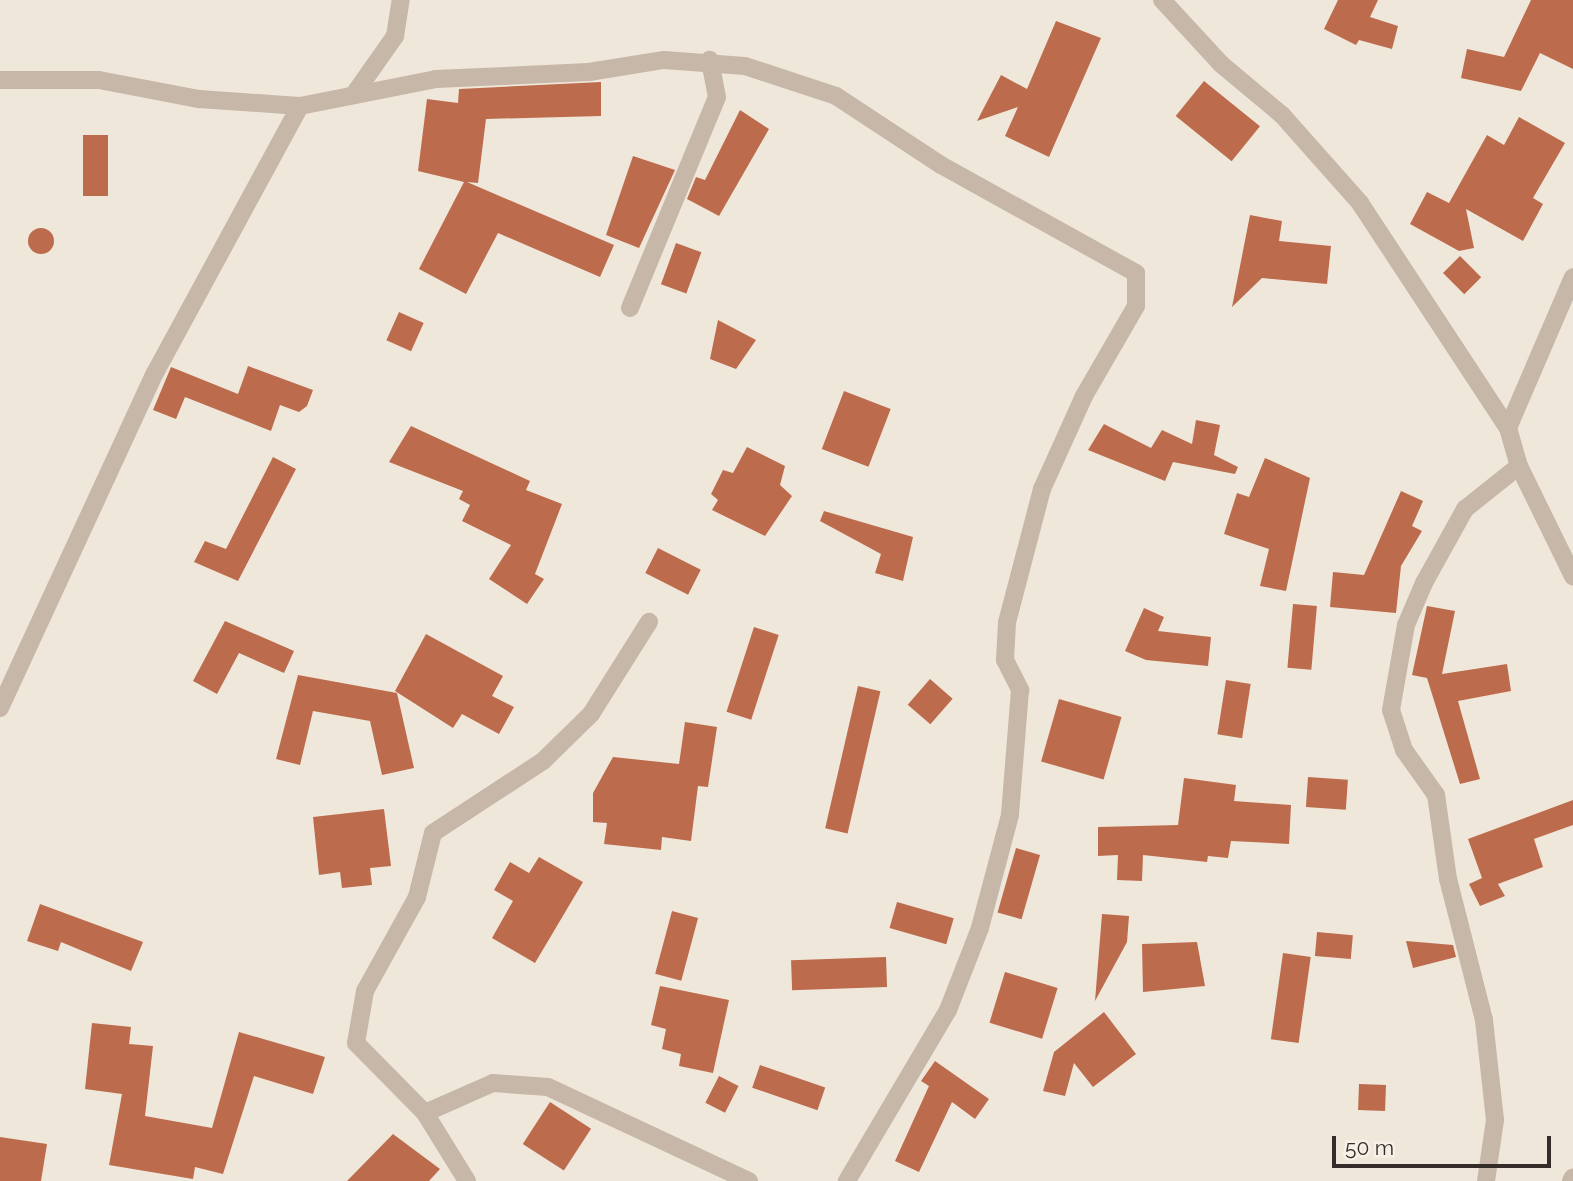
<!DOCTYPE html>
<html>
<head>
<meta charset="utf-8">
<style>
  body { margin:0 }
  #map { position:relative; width:1573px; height:1181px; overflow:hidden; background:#f0e7db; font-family:Raleway,sans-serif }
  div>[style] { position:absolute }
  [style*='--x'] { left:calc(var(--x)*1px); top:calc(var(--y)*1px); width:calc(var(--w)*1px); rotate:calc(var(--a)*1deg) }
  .building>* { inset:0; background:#bc6c4d; transform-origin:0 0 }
  .round { border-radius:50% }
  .lane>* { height:18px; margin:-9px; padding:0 9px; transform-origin:9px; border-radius:9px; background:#c7b7a8 }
  .street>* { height:18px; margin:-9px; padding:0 9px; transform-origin:9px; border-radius:9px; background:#c7b7a8 }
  span { translate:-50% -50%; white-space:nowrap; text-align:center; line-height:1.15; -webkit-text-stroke:6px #f8f1e7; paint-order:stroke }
  .scale { position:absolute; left:1332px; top:1136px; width:219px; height:32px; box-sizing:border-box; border:4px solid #342c28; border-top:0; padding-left:9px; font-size:21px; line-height:24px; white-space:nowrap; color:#342c28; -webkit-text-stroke:5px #f8f1e7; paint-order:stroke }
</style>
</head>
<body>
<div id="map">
  <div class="building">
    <i style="clip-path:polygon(1338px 0,1378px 0,1370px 17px,1398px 26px,1392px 49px,1359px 40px,1356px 45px,1324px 29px)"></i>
    <i style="clip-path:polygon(1531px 0,1573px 0,1573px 69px,1540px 53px,1521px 91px,1461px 78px,1467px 49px,1504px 57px)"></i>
    <i style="clip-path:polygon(1056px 21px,1101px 38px,1049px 157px,1005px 136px,1018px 107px,977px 121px,1001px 75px,1027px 89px)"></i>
    <i style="left:1204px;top:81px;width:72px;height:45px;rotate:39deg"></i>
    <i style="clip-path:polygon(601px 82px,601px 116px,486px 119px,478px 183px,467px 182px,614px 245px,600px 277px,498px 233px,466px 294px,419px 269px,464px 182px,418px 171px,427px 99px,458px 103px,459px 89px)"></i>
    <i style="clip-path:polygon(740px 110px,769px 129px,719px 216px,687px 199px,696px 177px,705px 180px)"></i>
    <i style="clip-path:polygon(1519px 117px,1565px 143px,1533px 198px,1543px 204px,1523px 241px,1466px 209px,1474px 248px,1459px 251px,1410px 224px,1427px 192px,1449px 203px,1487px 135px,1504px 145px)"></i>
    <i style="left:83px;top:135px;width:25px;height:61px"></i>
    <i style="clip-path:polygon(633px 156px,675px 170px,639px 248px,606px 235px)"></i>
    <i style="clip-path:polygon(1250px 215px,1282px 221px,1279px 241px,1331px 246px,1327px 284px,1262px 278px,1232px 307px)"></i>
    <i class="round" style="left:28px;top:228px;width:26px;height:26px"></i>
    <i style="left:676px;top:243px;width:27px;height:44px;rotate:20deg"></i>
    <i style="left:1460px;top:256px;width:30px;height:24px;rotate:45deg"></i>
    <i style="left:399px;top:312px;width:27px;height:31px;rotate:24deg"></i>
    <i style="clip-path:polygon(718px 320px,756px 340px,736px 369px,710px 359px)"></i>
    <i style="clip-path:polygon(248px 366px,313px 390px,307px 406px,299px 412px,280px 405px,271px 431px,185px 397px,176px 419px,153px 410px,171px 367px,238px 394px)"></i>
    <i style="left:844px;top:391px;width:50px;height:62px;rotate:21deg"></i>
    <i style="clip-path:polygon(1196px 420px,1220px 425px,1214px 455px,1238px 467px,1235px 474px,1173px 462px,1165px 481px,1088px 450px,1104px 424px,1151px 448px,1162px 430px,1192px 444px)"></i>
    <i style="clip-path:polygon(411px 426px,530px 481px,526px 490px,562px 504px,535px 574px,544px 579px,527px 604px,489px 579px,511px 545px,462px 521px,470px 505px,459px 499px,463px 491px,389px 462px)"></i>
    <i style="clip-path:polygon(747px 447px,785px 466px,780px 485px,792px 496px,765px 536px,712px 510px,718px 500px,711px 494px,723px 470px,733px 473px)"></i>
    <i style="clip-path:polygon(273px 457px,296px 469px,238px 581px,194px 562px,205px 541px,226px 549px)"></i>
    <i style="clip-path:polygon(1265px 458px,1310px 478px,1286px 591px,1260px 586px,1269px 549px,1224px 534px,1237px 493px,1249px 497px)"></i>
    <i style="clip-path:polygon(1401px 491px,1423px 501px,1412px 526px,1422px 531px,1401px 566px,1396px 613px,1330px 607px,1333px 572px,1364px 575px)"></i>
    <i style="clip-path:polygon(824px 511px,913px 537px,903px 581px,875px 573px,881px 554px,820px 521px)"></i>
    <i style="left:658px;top:548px;width:48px;height:28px;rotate:27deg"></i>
    <i style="left:1293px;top:604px;width:24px;height:64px;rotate:5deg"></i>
    <i style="clip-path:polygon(1427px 606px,1455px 611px,1442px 674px,1507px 664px,1511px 691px,1458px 701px,1480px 779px,1460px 784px,1427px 678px,1412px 675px)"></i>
    <i style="clip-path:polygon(1144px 608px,1164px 617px,1158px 631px,1211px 637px,1208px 666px,1146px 660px,1125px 651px)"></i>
    <i style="clip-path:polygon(225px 621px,294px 651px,284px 673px,239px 653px,217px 694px,193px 681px)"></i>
    <i style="left:754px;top:627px;width:26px;height:89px;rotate:18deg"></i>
    <i style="clip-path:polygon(426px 634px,503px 676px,492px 696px,514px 707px,499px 734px,462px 714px,453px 728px,395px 691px)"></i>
    <i style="clip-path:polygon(298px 675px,397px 693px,414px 768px,382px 775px,370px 721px,313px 711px,300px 765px,276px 759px)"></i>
    <i style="left:930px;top:679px;width:30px;height:34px;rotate:41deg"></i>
    <i style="left:1226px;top:680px;width:25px;height:55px;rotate:9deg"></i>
    <i style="left:858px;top:686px;width:23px;height:146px;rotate:13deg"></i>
    <i style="left:1059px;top:699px;width:65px;height:65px;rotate:16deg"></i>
    <i style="clip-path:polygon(685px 722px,717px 727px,708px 787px,698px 786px,691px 841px,662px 837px,661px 850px,604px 844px,607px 823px,593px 822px,593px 793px,613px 757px,679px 764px)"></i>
    <i style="left:1308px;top:777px;width:40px;height:30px;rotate:4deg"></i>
    <i style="clip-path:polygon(1184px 778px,1236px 785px,1234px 801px,1291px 805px,1289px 844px,1231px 841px,1228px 858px,1208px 856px,1207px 862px,1143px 855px,1142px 881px,1117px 880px,1118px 855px,1098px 856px,1098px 827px,1178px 825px)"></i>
    <i style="clip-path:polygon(1573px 800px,1573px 825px,1534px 839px,1543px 867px,1498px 884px,1505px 896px,1480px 906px,1469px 884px,1482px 878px,1468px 839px)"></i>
    <i style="clip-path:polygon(384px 809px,391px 866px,370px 868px,372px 885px,342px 888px,340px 872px,319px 875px,313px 817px)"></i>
    <i style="left:1016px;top:848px;width:25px;height:67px;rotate:16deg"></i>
    <i style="clip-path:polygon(539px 857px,583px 882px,535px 963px,492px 938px,513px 901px,494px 890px,510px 862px,529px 873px)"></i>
    <i style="left:897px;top:902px;width:59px;height:27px;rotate:16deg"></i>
    <i style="clip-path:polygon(40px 904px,143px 942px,131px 971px,61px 942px,58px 951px,27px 941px)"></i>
    <i style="left:672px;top:911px;width:27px;height:65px;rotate:15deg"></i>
    <i style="clip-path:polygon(1102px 914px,1129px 916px,1127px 942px,1095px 1001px)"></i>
    <i style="left:1317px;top:932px;width:36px;height:24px;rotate:5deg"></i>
    <i style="clip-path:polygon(1406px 941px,1453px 945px,1456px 957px,1413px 968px)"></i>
    <i style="clip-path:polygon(1197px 942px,1205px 986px,1143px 992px,1142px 944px)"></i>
    <i style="left:1283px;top:953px;width:28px;height:87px;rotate:8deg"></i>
    <i style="left:886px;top:957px;width:30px;height:95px;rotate:88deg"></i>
    <i style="left:1005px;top:972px;width:55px;height:53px;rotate:17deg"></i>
    <i style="clip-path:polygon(660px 986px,729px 1000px,713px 1073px,679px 1066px,681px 1054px,662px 1049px,666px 1029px,651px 1025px)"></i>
    <i style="clip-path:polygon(1104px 1012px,1136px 1054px,1093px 1087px,1074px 1063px,1065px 1096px,1043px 1091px,1054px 1052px)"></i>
    <i style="clip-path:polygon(92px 1023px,131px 1027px,129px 1044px,153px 1046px,145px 1116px,212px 1128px,239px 1032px,325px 1057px,313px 1094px,254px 1076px,223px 1174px,195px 1167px,193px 1179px,109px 1165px,122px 1094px,85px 1089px)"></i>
    <i style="clip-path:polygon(935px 1061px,989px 1099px,975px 1119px,952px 1102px,919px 1172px,895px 1161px,929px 1086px,921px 1081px)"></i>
    <i style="left:760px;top:1065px;width:69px;height:24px;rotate:19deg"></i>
    <i style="left:719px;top:1076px;width:22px;height:30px;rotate:27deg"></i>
    <i style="left:1359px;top:1084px;width:27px;height:26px;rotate:2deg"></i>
    <i style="left:550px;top:1102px;width:49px;height:50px;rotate:33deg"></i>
    <i style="clip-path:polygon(393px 1134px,440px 1169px,429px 1181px,347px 1181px)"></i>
    <i style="clip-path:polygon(0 1137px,47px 1144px,41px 1181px,0 1181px)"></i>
  </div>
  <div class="lane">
    <i style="--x:630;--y:308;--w:228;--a:-67.6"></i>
    <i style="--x:717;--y:97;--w:38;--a:-101"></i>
  </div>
  <div class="street">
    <i style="--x:1162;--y:0;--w:87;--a:47.3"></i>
    <i style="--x:1221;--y:64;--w:80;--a:39.9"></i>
    <i style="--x:1282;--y:115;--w:118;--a:48.4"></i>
    <i style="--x:1360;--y:203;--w:269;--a:56.7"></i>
    <i style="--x:1508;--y:428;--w:40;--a:74"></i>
    <i style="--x:1519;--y:466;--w:123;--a:63.9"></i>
    <i style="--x:0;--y:80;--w:99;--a:0"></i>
    <i style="--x:99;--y:80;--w:102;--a:10.8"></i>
    <i style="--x:199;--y:99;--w:101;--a:4"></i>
    <i style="--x:300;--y:106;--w:139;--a:-11.2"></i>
    <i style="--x:436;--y:79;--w:153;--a:-2.6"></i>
    <i style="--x:589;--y:72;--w:76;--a:-9.1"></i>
    <i style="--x:664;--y:60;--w:81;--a:4.2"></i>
    <i style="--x:745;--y:66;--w:96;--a:18.2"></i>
    <i style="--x:836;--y:96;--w:126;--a:33.3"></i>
    <i style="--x:941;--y:165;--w:223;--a:29"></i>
    <i style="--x:1136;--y:273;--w:33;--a:90"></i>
    <i style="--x:1136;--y:306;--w:104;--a:120"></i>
    <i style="--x:1084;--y:396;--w:102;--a:114.3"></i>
    <i style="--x:1042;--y:489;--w:138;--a:104.7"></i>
    <i style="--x:1007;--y:622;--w:38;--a:93"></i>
    <i style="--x:1005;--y:660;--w:34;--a:63"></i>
    <i style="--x:1020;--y:690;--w:125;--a:94.6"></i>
    <i style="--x:1010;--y:815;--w:117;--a:104.9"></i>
    <i style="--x:980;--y:928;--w:88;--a:111.3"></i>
    <i style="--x:948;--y:1010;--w:199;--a:120.6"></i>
    <i style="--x:355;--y:93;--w:70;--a:-54.9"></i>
    <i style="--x:395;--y:36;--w:36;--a:-81"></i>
    <i style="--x:1508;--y:428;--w:164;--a:-66.7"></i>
    <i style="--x:0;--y:708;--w:369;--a:-65.2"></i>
    <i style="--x:155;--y:373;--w:304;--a:-61.5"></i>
    <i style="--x:425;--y:1113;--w:74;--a:-23.8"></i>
    <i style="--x:493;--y:1083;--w:55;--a:4.2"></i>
    <i style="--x:548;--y:1087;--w:222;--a:25.1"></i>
    <i style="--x:467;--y:1181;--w:80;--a:-121.7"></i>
    <i style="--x:425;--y:1113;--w:98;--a:-134.6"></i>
    <i style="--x:356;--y:1043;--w:53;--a:-80.2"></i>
    <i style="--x:365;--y:991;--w:107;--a:-61"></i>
    <i style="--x:417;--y:897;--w:66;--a:-76"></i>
    <i style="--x:433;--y:833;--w:131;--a:-33.2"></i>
    <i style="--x:543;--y:761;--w:67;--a:-44.4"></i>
    <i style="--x:591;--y:714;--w:109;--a:-57.8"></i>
    <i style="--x:1486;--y:1181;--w:62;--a:-81.6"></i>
    <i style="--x:1495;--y:1120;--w:101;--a:-96.3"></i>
    <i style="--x:1484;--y:1020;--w:146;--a:-104.3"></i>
    <i style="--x:1448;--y:879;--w:85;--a:-98.1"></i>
    <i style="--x:1436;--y:795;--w:55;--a:-125.4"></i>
    <i style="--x:1404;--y:750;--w:42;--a:-108"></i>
    <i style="--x:1391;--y:710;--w:86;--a:-80"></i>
    <i style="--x:1406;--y:625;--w:46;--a:-66.8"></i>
    <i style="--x:1424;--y:583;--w:85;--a:-61"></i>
    <i style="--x:1465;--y:509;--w:69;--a:-38.5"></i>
    <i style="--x:1571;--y:1181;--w:4;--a:-63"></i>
  </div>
  <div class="scale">50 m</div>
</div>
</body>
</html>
